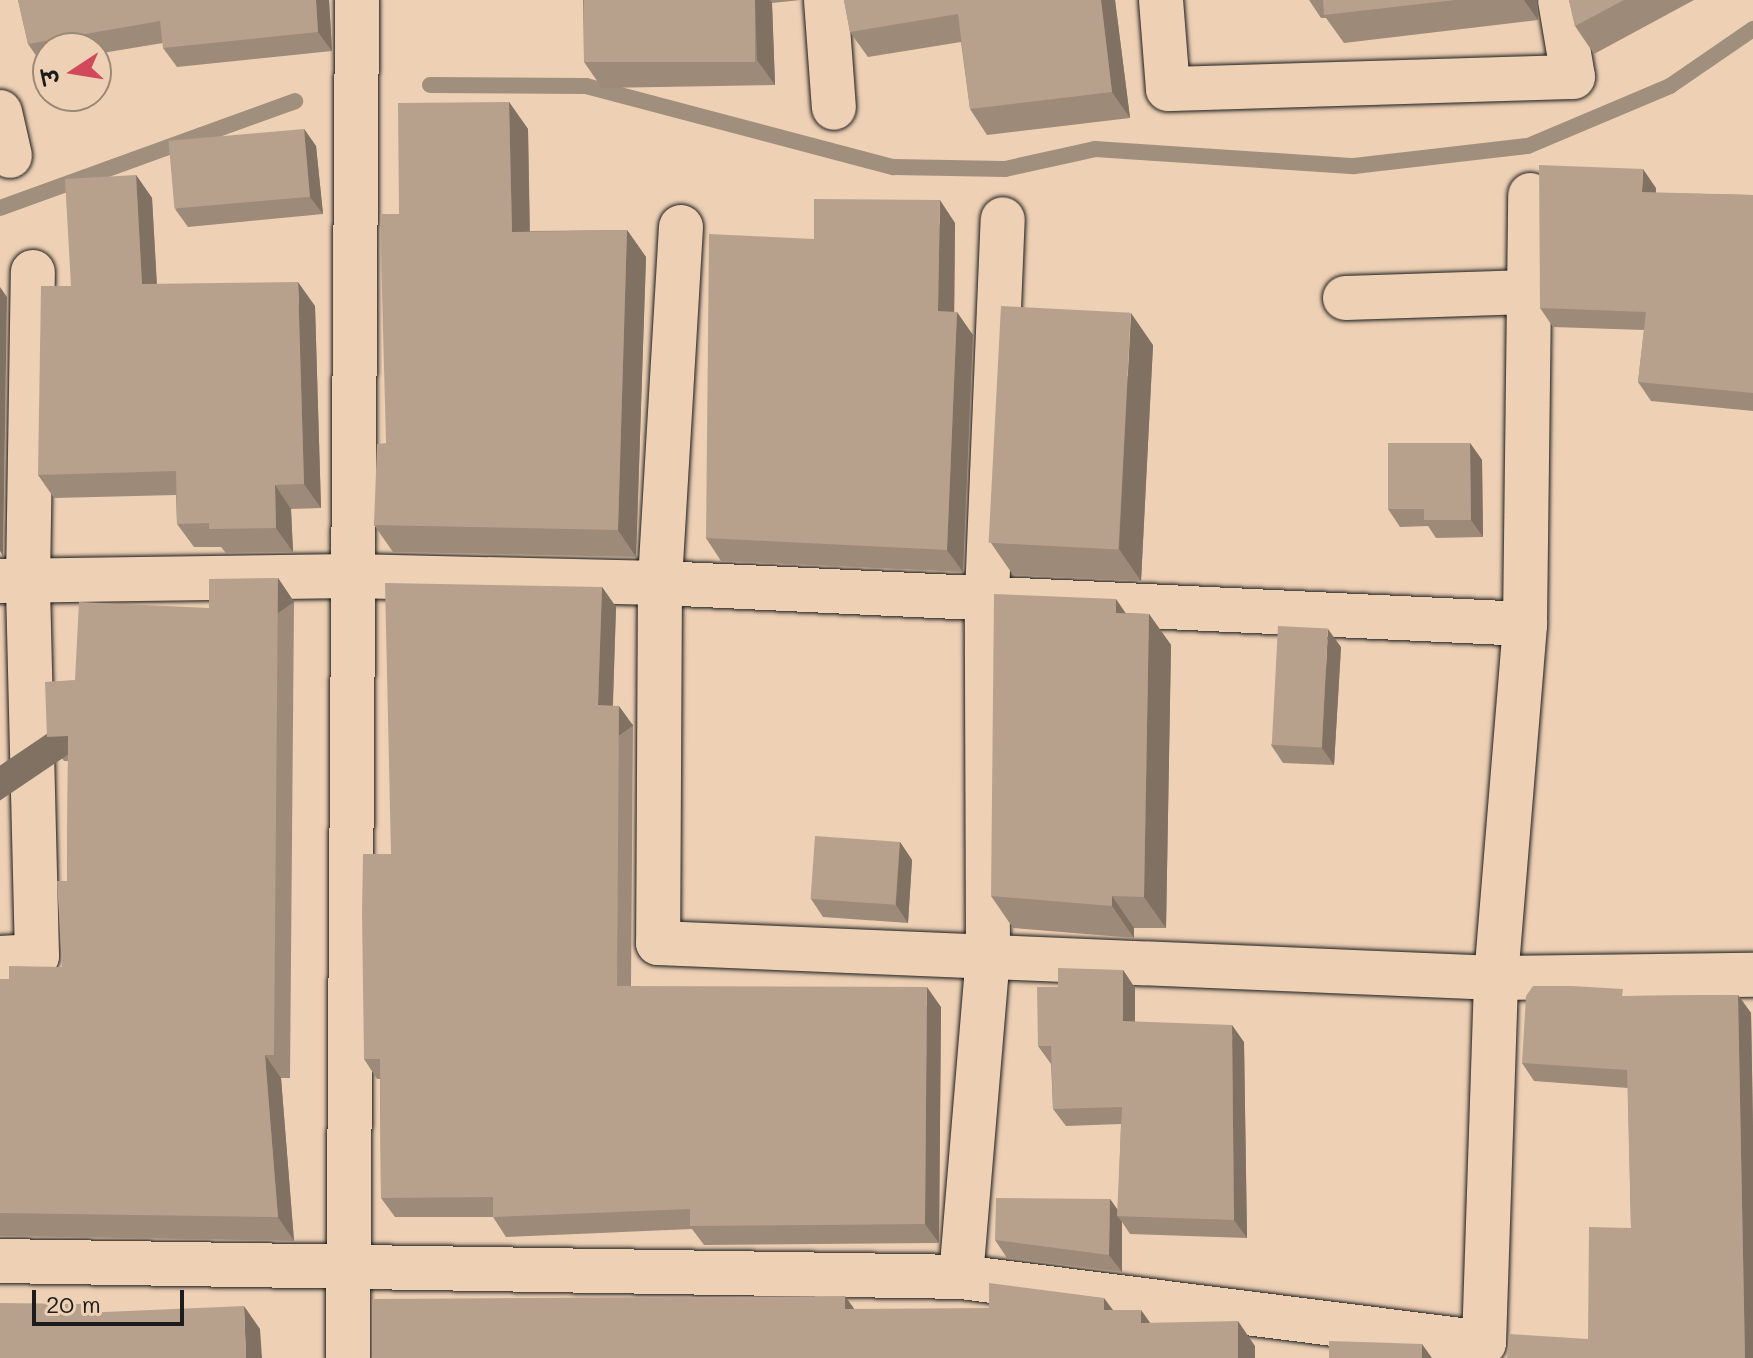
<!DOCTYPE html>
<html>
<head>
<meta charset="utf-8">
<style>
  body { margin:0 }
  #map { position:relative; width:1753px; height:1358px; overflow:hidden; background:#eed1b5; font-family:Mali,"Playpen Sans Deva",sans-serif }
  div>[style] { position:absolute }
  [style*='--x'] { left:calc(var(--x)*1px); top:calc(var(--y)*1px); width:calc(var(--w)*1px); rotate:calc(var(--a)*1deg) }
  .stream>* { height:16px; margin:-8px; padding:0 8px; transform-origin:8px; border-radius:8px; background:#a18f7d }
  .roads { filter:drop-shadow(0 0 2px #1c1c1c) drop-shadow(0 0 2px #1c1c1c) }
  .minor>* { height:44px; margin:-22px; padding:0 22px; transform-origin:22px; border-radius:22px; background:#eed1b5 }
  .wall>* { inset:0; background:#9d8a79 }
  .shaded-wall>* { inset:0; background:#807163; transform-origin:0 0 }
  .building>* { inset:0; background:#b7a18d; transform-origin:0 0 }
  span { translate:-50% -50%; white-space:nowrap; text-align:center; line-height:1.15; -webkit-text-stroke:8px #eed1b5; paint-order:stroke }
  .north { position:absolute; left:32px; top:32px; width:80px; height:80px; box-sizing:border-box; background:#eed1b5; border:2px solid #9a8978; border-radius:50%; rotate:258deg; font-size:22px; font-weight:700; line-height:32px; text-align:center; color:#1c1c1c }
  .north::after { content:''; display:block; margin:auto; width:28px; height:36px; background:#d1495b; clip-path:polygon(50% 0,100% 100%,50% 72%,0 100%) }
  .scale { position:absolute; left:32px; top:1290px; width:152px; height:36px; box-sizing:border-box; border:4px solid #1c1c1c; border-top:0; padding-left:10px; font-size:24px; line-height:28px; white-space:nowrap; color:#1c1c1c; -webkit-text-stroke:6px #eed1b5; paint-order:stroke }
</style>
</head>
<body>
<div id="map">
  <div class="stream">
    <i style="--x:430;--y:85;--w:156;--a:0.4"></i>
    <i style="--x:586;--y:86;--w:318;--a:14.8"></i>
    <i style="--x:893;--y:167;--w:112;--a:1"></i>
    <i style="--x:1005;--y:169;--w:92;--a:-12.5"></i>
    <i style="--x:1095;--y:149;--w:260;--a:3.8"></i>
    <i style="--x:1354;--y:166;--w:175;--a:-6.6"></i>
    <i style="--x:1528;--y:146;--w:154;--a:-22.9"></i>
    <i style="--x:1670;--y:86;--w:101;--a:-34.5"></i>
    <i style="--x:0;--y:208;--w:314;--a:-19.9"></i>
  </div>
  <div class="roads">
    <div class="minor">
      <i style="--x:826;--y:0;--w:108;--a:85.8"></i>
      <i style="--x:1161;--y:0;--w:89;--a:85.5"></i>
      <i style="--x:1168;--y:89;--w:405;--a:-1.7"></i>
      <i style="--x:1573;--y:77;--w:78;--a:-99.6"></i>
      <i style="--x:0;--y:112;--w:45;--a:77.2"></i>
      <i style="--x:681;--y:227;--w:357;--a:93.4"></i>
      <i style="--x:660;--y:583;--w:360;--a:90.3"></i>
      <i style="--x:658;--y:943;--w:839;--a:2.39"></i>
      <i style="--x:1496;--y:978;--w:257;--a:-0.7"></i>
      <i style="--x:1345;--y:298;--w:184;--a:-1.9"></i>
      <i style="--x:0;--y:581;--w:351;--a:-0.8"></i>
      <i style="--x:351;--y:576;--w:309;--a:1.3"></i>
      <i style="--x:660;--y:583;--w:866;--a:2.71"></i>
      <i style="--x:1525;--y:624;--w:429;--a:-89.3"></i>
      <i style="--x:0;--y:958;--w:37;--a:-3"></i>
      <i style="--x:37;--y:956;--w:375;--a:-91.4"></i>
      <i style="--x:28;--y:581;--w:309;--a:-89.1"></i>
      <i style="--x:0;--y:1261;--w:961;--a:0.95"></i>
      <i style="--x:961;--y:1277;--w:527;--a:7.19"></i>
      <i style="--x:1484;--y:1343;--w:365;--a:-88.1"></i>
      <i style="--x:1496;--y:978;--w:355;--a:-85.3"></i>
      <i style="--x:961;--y:1277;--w:322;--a:-85.2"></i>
      <i style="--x:988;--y:956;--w:362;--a:-90.2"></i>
      <i style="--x:987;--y:594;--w:375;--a:-87.6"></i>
      <i style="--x:348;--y:1358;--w:1358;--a:-89.62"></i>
    </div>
  </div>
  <div class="wall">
    <i style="clip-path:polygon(18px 0,329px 0,332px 51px,177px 67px,163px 48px,163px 43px,96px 54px,96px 48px,48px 48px,48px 63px,42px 64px,28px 44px)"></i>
    <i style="clip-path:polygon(583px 0,801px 0,772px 3px,775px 85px,602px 88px,584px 62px)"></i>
    <i style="clip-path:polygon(844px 0,1115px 0,1130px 118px,987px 135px,970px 109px,961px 42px,868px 57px,850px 32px)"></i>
    <i style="clip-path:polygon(1309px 0,1537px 0,1538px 20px,1344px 43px,1326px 18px,1321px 18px)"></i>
    <i style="clip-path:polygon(1569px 0,1694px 0,1594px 54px,1575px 26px)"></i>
    <i style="clip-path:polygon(509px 102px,528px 129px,530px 231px,627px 230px,646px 257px,636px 557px,393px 552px,374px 525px,386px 443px,399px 214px)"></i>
    <i style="clip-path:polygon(304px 129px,316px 146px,323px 214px,188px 227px,175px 209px)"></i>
    <i style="clip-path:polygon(136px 175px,152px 198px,157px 284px,315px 306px,321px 508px,291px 509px,293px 552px,226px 553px,221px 547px,194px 547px,177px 524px,176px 495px,54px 498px,38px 475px,71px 286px)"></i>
    <i style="clip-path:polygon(1656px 188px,1656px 193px,1753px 195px,1753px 411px,1651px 401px,1638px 382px,1644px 330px,1553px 327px,1540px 308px)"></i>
    <i style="clip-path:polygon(955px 223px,954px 312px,973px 335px,963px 572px,721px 561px,706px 538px,814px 239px)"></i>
    <i style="clip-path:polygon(1153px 345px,1141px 581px,1013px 575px,991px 543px)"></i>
    <i style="clip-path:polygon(1470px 443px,1482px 460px,1483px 537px,1436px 538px,1428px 526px,1400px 527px,1388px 509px)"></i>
    <i style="clip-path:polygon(278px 578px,294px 602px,290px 1078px,281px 1078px,294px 1241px,0 1236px,0 979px,9px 979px,62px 967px,67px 881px,68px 761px,64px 761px,47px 737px,75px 680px,209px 608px)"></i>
    <i style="clip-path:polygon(602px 587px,616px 607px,613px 706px,633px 725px,631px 986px,941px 1007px,939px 1243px,704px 1245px,692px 1229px,506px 1237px,493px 1217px,395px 1217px,381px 1198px,380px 1079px,377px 1079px,364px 1059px,391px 854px)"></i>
    <i style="clip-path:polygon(1126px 613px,1149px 614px,1171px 645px,1166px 928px,1134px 928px,1134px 938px,1013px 928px,991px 896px)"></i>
    <i style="clip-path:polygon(1341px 647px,1334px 765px,1283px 763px,1271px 745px)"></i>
    <i style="clip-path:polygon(900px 842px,912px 860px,908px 923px,823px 917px,811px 899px)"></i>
    <i style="clip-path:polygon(1123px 970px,1135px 988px,1135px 1022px,1244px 1042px,1247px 1238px,1130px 1234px,1122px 1222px,1122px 1272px,1007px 1258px,995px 1240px,1110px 1199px,1118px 1211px,1121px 1124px,1066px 1126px,1053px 1109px,1051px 1064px,1038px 1046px,1058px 987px)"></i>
    <i style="clip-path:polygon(1738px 995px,1751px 1013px,1753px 1127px,1753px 1358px,1588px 1339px,1631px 1228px,1628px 1088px,1534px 1081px,1522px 1063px,1628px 996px)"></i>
  </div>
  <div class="shaded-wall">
    <i style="clip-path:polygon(316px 0,329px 0,332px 51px,318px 32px)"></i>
    <i style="clip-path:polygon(755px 0,770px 0,772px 3px,775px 85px,757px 60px)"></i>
    <i style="clip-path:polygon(1101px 0,1115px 0,1130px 118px,1112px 92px)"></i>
    <i style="clip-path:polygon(1524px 0,1537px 0,1538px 20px)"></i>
    <i style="clip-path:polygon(509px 102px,528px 129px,530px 258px,512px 232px)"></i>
    <i style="clip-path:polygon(304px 129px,316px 146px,323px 214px,310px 197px)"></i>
    <i style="clip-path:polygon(1643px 169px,1656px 188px,1655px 211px,1642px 192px)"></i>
    <i style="clip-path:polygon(136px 175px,152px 198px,158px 308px,142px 284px)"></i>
    <i style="clip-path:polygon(940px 200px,955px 223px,954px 333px,938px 311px)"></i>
    <i style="clip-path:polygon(627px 230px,646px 257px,636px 557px,618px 530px)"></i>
    <i style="clip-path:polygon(298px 282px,315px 306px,321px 508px,304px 484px)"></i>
    <i style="clip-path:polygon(0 287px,7px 297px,3px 556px,0 551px)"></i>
    <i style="clip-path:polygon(957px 312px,973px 335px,963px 572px,947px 550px)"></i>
    <i style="clip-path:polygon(1131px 313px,1153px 345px,1141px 581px,1119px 549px)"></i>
    <i style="clip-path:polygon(1470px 443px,1482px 460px,1483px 537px,1471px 520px)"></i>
    <i style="clip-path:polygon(275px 485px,291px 509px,293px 552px,276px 528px)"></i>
    <i style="left:278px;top:578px;width:29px;height:477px;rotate:56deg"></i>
    <i style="clip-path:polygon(602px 587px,616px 607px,612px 725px,598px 705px)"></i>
    <i style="clip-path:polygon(1116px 599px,1138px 631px,1116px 613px)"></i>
    <i style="clip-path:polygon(1149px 614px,1171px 645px,1166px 928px,1144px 897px)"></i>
    <i style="clip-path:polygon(1328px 629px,1341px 647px,1334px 765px,1322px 748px)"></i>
    <i style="left:619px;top:706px;width:24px;height:280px;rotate:54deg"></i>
    <i style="clip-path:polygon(900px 842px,912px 860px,908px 923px,896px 905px)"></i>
    <i style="clip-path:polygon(1112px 896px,1134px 928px,1134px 938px,1112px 906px)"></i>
    <i style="clip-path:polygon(1123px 970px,1135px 988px,1135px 1039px,1123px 1021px)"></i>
    <i style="clip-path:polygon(927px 987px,941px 1007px,939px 1243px,925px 1224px)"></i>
    <i style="clip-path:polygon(1738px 995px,1751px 1013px,1753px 1127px,1753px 1358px,1745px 1358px)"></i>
    <i style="clip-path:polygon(1232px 1025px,1244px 1042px,1247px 1238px,1234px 1220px)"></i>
    <i style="clip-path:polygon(265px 1055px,281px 1078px,294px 1241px,278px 1217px)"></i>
    <i style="clip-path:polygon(1110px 1199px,1122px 1216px,1117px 1216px,1122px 1222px,1122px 1272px,1109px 1255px)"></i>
    <i style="clip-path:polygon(845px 1296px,863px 1321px,845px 1309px)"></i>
    <i style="clip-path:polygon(1104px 1298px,1122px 1322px,1104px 1310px)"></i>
    <i style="clip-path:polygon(82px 1304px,98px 1328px,81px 1313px)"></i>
    <i style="clip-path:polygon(244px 1306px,260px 1329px,262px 1358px,246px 1358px)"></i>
    <i style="clip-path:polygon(1141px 1310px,1159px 1335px,1141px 1323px)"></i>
    <i style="clip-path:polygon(1238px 1321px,1255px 1346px,1255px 1358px,1238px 1358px)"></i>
    <i style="clip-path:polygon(1422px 1344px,1432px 1358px,1422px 1358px)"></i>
  </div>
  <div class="building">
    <i style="clip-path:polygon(18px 0,316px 0,318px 32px,163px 48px,160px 21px,28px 44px)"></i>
    <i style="left:584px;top:0;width:171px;height:62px"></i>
    <i style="clip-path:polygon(844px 0,1101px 0,1112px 92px,970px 109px,958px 14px,850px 32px)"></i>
    <i style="clip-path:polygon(1323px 0,1455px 0,1324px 15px)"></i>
    <i style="clip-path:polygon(1569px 0,1624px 0,1575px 26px)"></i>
    <i style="clip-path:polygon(509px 102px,512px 232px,627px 230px,618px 530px,374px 525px,377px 444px,386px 443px,380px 214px,399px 214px,398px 103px)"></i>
    <i style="left:304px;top:129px;width:68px;height:136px;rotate:85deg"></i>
    <i style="clip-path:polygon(1539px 165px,1643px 169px,1642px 192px,1753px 195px,1753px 393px,1638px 382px,1646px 312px,1540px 308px)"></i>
    <i style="clip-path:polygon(136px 175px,142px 284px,298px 282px,304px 484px,275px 485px,276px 528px,209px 529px,209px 523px,177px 524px,176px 471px,38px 475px,41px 286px,71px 286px,65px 179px)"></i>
    <i style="clip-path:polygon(814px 199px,940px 200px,938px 311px,957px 312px,947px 550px,706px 538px,709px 234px,814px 239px)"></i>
    <i style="left:1001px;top:306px;width:130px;height:237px;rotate:3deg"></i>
    <i style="clip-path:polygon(1388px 443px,1470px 443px,1471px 520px,1424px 520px,1424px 509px,1388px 509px)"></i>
    <i style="clip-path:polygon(278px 578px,274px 1055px,265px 1055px,278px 1217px,0 1213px,0 979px,9px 979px,9px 966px,62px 967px,57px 881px,67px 881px,68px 736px,47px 737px,45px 682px,75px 680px,79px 602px,209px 608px,209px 579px)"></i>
    <i style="clip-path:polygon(385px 583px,602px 587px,598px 705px,619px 706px,617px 986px,927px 987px,925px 1224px,690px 1226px,690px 1209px,493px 1217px,493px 1197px,381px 1198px,380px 1059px,364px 1059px,362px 913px,363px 854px,391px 854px)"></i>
    <i style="clip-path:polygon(994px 594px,1116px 599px,1116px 613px,1149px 614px,1144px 897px,1112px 896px,1112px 906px,991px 896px)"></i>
    <i style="left:1278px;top:626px;width:50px;height:119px;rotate:3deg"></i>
    <i style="left:815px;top:836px;width:85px;height:63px;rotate:4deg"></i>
    <i style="clip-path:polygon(1058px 968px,1123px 970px,1123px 1021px,1232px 1025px,1234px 1220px,1117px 1216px,1122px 1107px,1053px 1109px,1051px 1046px,1038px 1046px,1037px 987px,1058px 987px)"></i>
    <i style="clip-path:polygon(1533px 986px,1572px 986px,1623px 989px,1622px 996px,1738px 995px,1745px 1358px,1507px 1358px,1509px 1334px,1588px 1339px,1589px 1227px,1631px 1228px,1627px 1070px,1522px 1063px,1526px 996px)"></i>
    <i style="clip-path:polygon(996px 1198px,1110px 1199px,1109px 1255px,995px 1240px)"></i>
    <i style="clip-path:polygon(989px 1283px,1104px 1298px,1104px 1310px,1141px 1310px,1141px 1323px,1238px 1321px,1238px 1358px,372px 1358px,372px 1299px,845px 1296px,845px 1309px,989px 1308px)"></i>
    <i style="clip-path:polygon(0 1303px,82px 1304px,81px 1313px,244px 1306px,246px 1358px,0 1358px)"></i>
    <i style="clip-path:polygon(1329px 1341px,1422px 1344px,1422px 1358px,1329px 1358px)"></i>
  </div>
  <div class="north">उ</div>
  <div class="scale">20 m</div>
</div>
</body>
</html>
